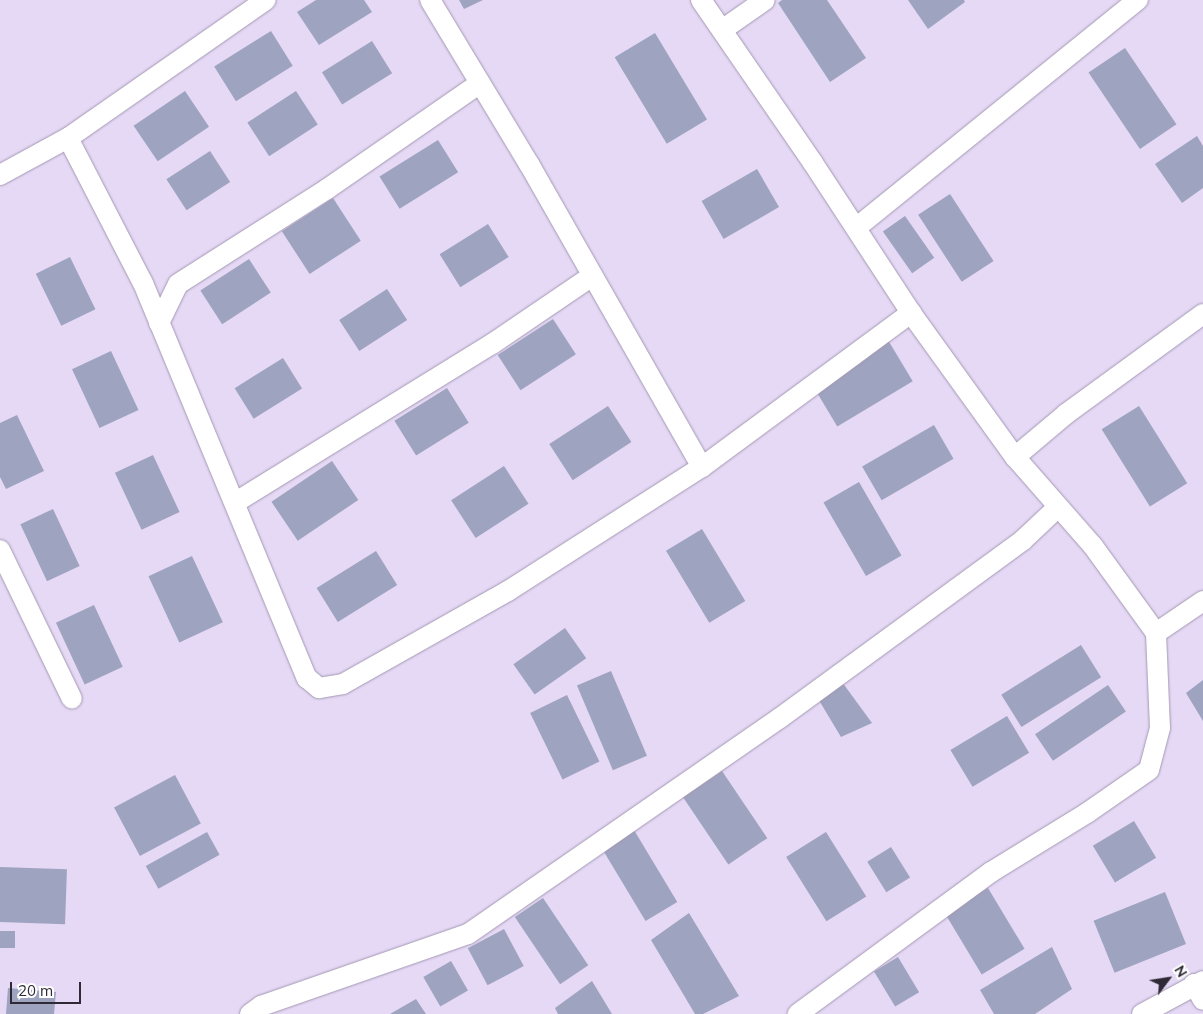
<!DOCTYPE html>
<html>
<head>
<meta charset="utf-8">
<style>
  body { margin:0 }
  #map { position:relative; width:1203px; height:1014px; overflow:hidden; background:#e5d9f5; font-family:Mulish,sans-serif }
  div>[style] { position:absolute }
  [style*='--x'] { left:calc(var(--x)*1px); top:calc(var(--y)*1px); width:calc(var(--w)*1px); rotate:calc(var(--a)*1deg) }
  .building>* { inset:0; background:#9ea3bf; transform-origin:0 0 }
  .roads { filter:drop-shadow(0 0 1px #a498b3) drop-shadow(0 0 1px #a498b3) }
  .minor>* { height:20px; margin:-10px; padding:0 10px; transform-origin:10px; border-radius:10px; background:#fff }
  span { translate:-50% -50%; white-space:nowrap; text-align:center; line-height:1.15; -webkit-text-stroke:4px #fff; paint-order:stroke }
  .north { position:absolute; left:1143px; top:954px; width:50px; height:50px; -webkit-text-stroke:4px #fff; paint-order:stroke; rotate:59deg; font-size:14px; font-weight:700; line-height:20px; text-align:center; color:#2e2934 }
  .north::after { content:''; display:block; margin:auto; width:18px; height:22px; background:#2e2934; clip-path:polygon(50% 0,100% 100%,50% 72%,0 100%) }
  .scale { position:absolute; left:10px; top:982px; width:71px; height:22px; box-sizing:border-box; border:2px solid #2e2934; border-top:0; padding-left:6px; font-size:15px; line-height:18px; white-space:nowrap; color:#2e2934; -webkit-text-stroke:4px #fff; paint-order:stroke }
</style>
</head>
<body>
<div id="map">
  <div class="building">
    <i style="clip-path:polygon(316px 0,364px 0,372px 12px,319px 45px,297px 12px)"></i>
    <i style="clip-path:polygon(459px 0,483px 0,464px 9px)"></i>
    <i style="clip-path:polygon(782px 0,827px 0,866px 58px,830px 82px,778px 3px)"></i>
    <i style="clip-path:polygon(908px 0,964px 0,965px 2px,928px 29px)"></i>
    <i style="left:271px;top:31px;width:41px;height:67px;rotate:58deg"></i>
    <i style="left:655px;top:33px;width:101px;height:47px;rotate:59deg"></i>
    <i style="left:372px;top:41px;width:38px;height:59px;rotate:58deg"></i>
    <i style="left:1125px;top:48px;width:92px;height:44px;rotate:56deg"></i>
    <i style="left:185px;top:91px;width:43px;height:62px;rotate:56deg"></i>
    <i style="left:296px;top:91px;width:40px;height:58px;rotate:57deg"></i>
    <i style="clip-path:polygon(1197px 136px,1203px 146px,1203px 188px,1182px 203px,1155px 164px)"></i>
    <i style="left:438px;top:140px;width:38px;height:69px;rotate:58deg"></i>
    <i style="left:210px;top:151px;width:37px;height:52px;rotate:57deg"></i>
    <i style="left:757px;top:169px;width:44px;height:64px;rotate:60deg"></i>
    <i style="left:950px;top:194px;width:80px;height:38px;rotate:57deg"></i>
    <i style="left:333px;top:198px;width:51px;height:61px;rotate:57deg"></i>
    <i style="left:905px;top:216px;width:51px;height:27px;rotate:55deg"></i>
    <i style="left:488px;top:224px;width:39px;height:57px;rotate:58deg"></i>
    <i style="left:70px;top:257px;width:58px;height:38px;rotate:64deg"></i>
    <i style="left:249px;top:259px;width:40px;height:58px;rotate:57deg"></i>
    <i style="left:387px;top:289px;width:37px;height:57px;rotate:57deg"></i>
    <i style="left:553px;top:319px;width:42px;height:66px;rotate:57deg"></i>
    <i style="left:888px;top:340px;width:48px;height:88px;rotate:59deg"></i>
    <i style="left:111px;top:351px;width:65px;height:43px;rotate:65deg"></i>
    <i style="left:283px;top:358px;width:36px;height:57px;rotate:58deg"></i>
    <i style="left:447px;top:388px;width:41px;height:62px;rotate:58deg"></i>
    <i style="left:608px;top:406px;width:43px;height:70px;rotate:57deg"></i>
    <i style="left:1139px;top:406px;width:91px;height:44px;rotate:58deg"></i>
    <i style="clip-path:polygon(17px 415px,44px 471px,6px 489px,0 477px,0 423px)"></i>
    <i style="left:934px;top:425px;width:39px;height:83px;rotate:60deg"></i>
    <i style="left:153px;top:455px;width:63px;height:42px;rotate:65deg"></i>
    <i style="left:332px;top:461px;width:47px;height:73px;rotate:56deg"></i>
    <i style="left:504px;top:466px;width:45px;height:63px;rotate:57deg"></i>
    <i style="left:859px;top:482px;width:85px;height:41px;rotate:60deg"></i>
    <i style="left:53px;top:509px;width:63px;height:36px;rotate:65deg"></i>
    <i style="left:702px;top:529px;width:84px;height:42px;rotate:59deg"></i>
    <i style="left:376px;top:551px;width:40px;height:70px;rotate:58deg"></i>
    <i style="left:192px;top:556px;width:73px;height:48px;rotate:65deg"></i>
    <i style="left:94px;top:605px;width:68px;height:42px;rotate:65deg"></i>
    <i style="left:565px;top:628px;width:37px;height:63px;rotate:55deg"></i>
    <i style="left:1081px;top:645px;width:38px;height:94px;rotate:58deg"></i>
    <i style="left:611px;top:671px;width:92px;height:37px;rotate:67deg"></i>
    <i style="clip-path:polygon(1203px 680px,1203px 721px,1186px 693px)"></i>
    <i style="clip-path:polygon(842px 682px,872px 723px,841px 737px,817px 697px)"></i>
    <i style="left:1108px;top:685px;width:32px;height:88px;rotate:56deg"></i>
    <i style="left:567px;top:695px;width:74px;height:41px;rotate:64deg"></i>
    <i style="left:1007px;top:716px;width:43px;height:66px;rotate:59deg"></i>
    <i style="left:722px;top:771px;width:81px;height:47px;rotate:56deg"></i>
    <i style="left:175px;top:775px;width:55px;height:69px;rotate:62deg"></i>
    <i style="left:1134px;top:821px;width:43px;height:48px;rotate:59deg"></i>
    <i style="left:634px;top:830px;width:84px;height:37px;rotate:59deg"></i>
    <i style="left:207px;top:832px;width:26px;height:70px;rotate:61deg"></i>
    <i style="left:826px;top:832px;width:76px;height:47px;rotate:58deg"></i>
    <i style="left:891px;top:847px;width:36px;height:28px;rotate:58deg"></i>
    <i style="left:0;top:867px;width:67px;height:55px;rotate:2deg"></i>
    <i style="left:988px;top:888px;width:71px;height:50px;rotate:59deg"></i>
    <i style="left:1165px;top:892px;width:56px;height:77px;rotate:68deg"></i>
    <i style="left:543px;top:898px;width:81px;height:34px;rotate:56deg"></i>
    <i style="clip-path:polygon(689px 913px,739px 996px,703px 1014px,695px 1014px,651px 940px)"></i>
    <i style="left:504px;top:929px;width:42px;height:41px;rotate:62deg"></i>
    <i style="left:0;top:931px;width:15px;height:17px"></i>
    <i style="clip-path:polygon(1052px 947px,1072px 989px,1035px 1014px,994px 1014px,980px 990px)"></i>
    <i style="left:898px;top:957px;width:41px;height:28px;rotate:59deg"></i>
    <i style="left:451px;top:961px;width:34px;height:32px;rotate:60deg"></i>
    <i style="clip-path:polygon(592px 981px,612px 1014px,558px 1014px,555px 1008px)"></i>
    <i style="clip-path:polygon(8px 988px,56px 992px,54px 1014px,6px 1014px)"></i>
    <i style="clip-path:polygon(416px 999px,426px 1014px,390px 1014px)"></i>
  </div>
  <div class="roads">
    <div class="minor">
      <i style="--x:430;--y:0;--w:192;--a:58.9"></i>
      <i style="--x:529;--y:164;--w:349;--a:60.3"></i>
      <i style="--x:701;--y:0;--w:198;--a:55.5"></i>
      <i style="--x:813;--y:163;--w:179;--a:56.8"></i>
      <i style="--x:911;--y:313;--w:178;--a:54.2"></i>
      <i style="--x:1015;--y:457;--w:118;--a:48.8"></i>
      <i style="--x:1093;--y:546;--w:107;--a:54.1"></i>
      <i style="--x:1156;--y:633;--w:95;--a:87.6"></i>
      <i style="--x:1160;--y:728;--w:43;--a:104.7"></i>
      <i style="--x:1149;--y:770;--w:75;--a:145.3"></i>
      <i style="--x:1087;--y:813;--w:113;--a:148.4"></i>
      <i style="--x:991;--y:872;--w:240;--a:143.7"></i>
      <i style="--x:722;--y:30;--w:52;--a:-34.9"></i>
      <i style="--x:68;--y:138;--w:163;--a:62.7"></i>
      <i style="--x:143;--y:283;--w:428;--a:67.5"></i>
      <i style="--x:307;--y:678;--w:16;--a:40"></i>
      <i style="--x:319;--y:688;--w:24;--a:-9"></i>
      <i style="--x:343;--y:684;--w:189;--a:-29.4"></i>
      <i style="--x:508;--y:591;--w:230;--a:-32.6"></i>
      <i style="--x:702;--y:467;--w:260;--a:-36.4"></i>
      <i style="--x:0;--y:175;--w:77;--a:-28.6"></i>
      <i style="--x:68;--y:138;--w:241;--a:-34.9"></i>
      <i style="--x:856;--y:228;--w:363;--a:-39"></i>
      <i style="--x:159;--y:323;--w:43;--a:-64"></i>
      <i style="--x:178;--y:284;--w:177;--a:-32.5"></i>
      <i style="--x:327;--y:189;--w:186;--a:-34.7"></i>
      <i style="--x:1015;--y:457;--w:67;--a:-40.1"></i>
      <i style="--x:1066;--y:414;--w:170;--a:-36.1"></i>
      <i style="--x:236;--y:502;--w:301;--a:-31.7"></i>
      <i style="--x:492;--y:344;--w:121;--a:-34.2"></i>
      <i style="--x:0;--y:550;--w:165;--a:64.2"></i>
      <i style="--x:1156;--y:633;--w:57;--a:-34.2"></i>
      <i style="--x:1194;--y:984;--w:18;--a:61"></i>
      <i style="--x:250;--y:1014;--w:14;--a:-36"></i>
      <i style="--x:261;--y:1006;--w:219;--a:-19.2"></i>
      <i style="--x:468;--y:934;--w:379;--a:-34.7"></i>
      <i style="--x:780;--y:718;--w:301;--a:-36.2"></i>
      <i style="--x:1023;--y:540;--w:48;--a:-43.3"></i>
      <i style="--x:1142;--y:1014;--w:69;--a:-28.4"></i>
    </div>
  </div>
  <div class="north">N</div>
  <div class="scale">20 m</div>
</div>
</body>
</html>
